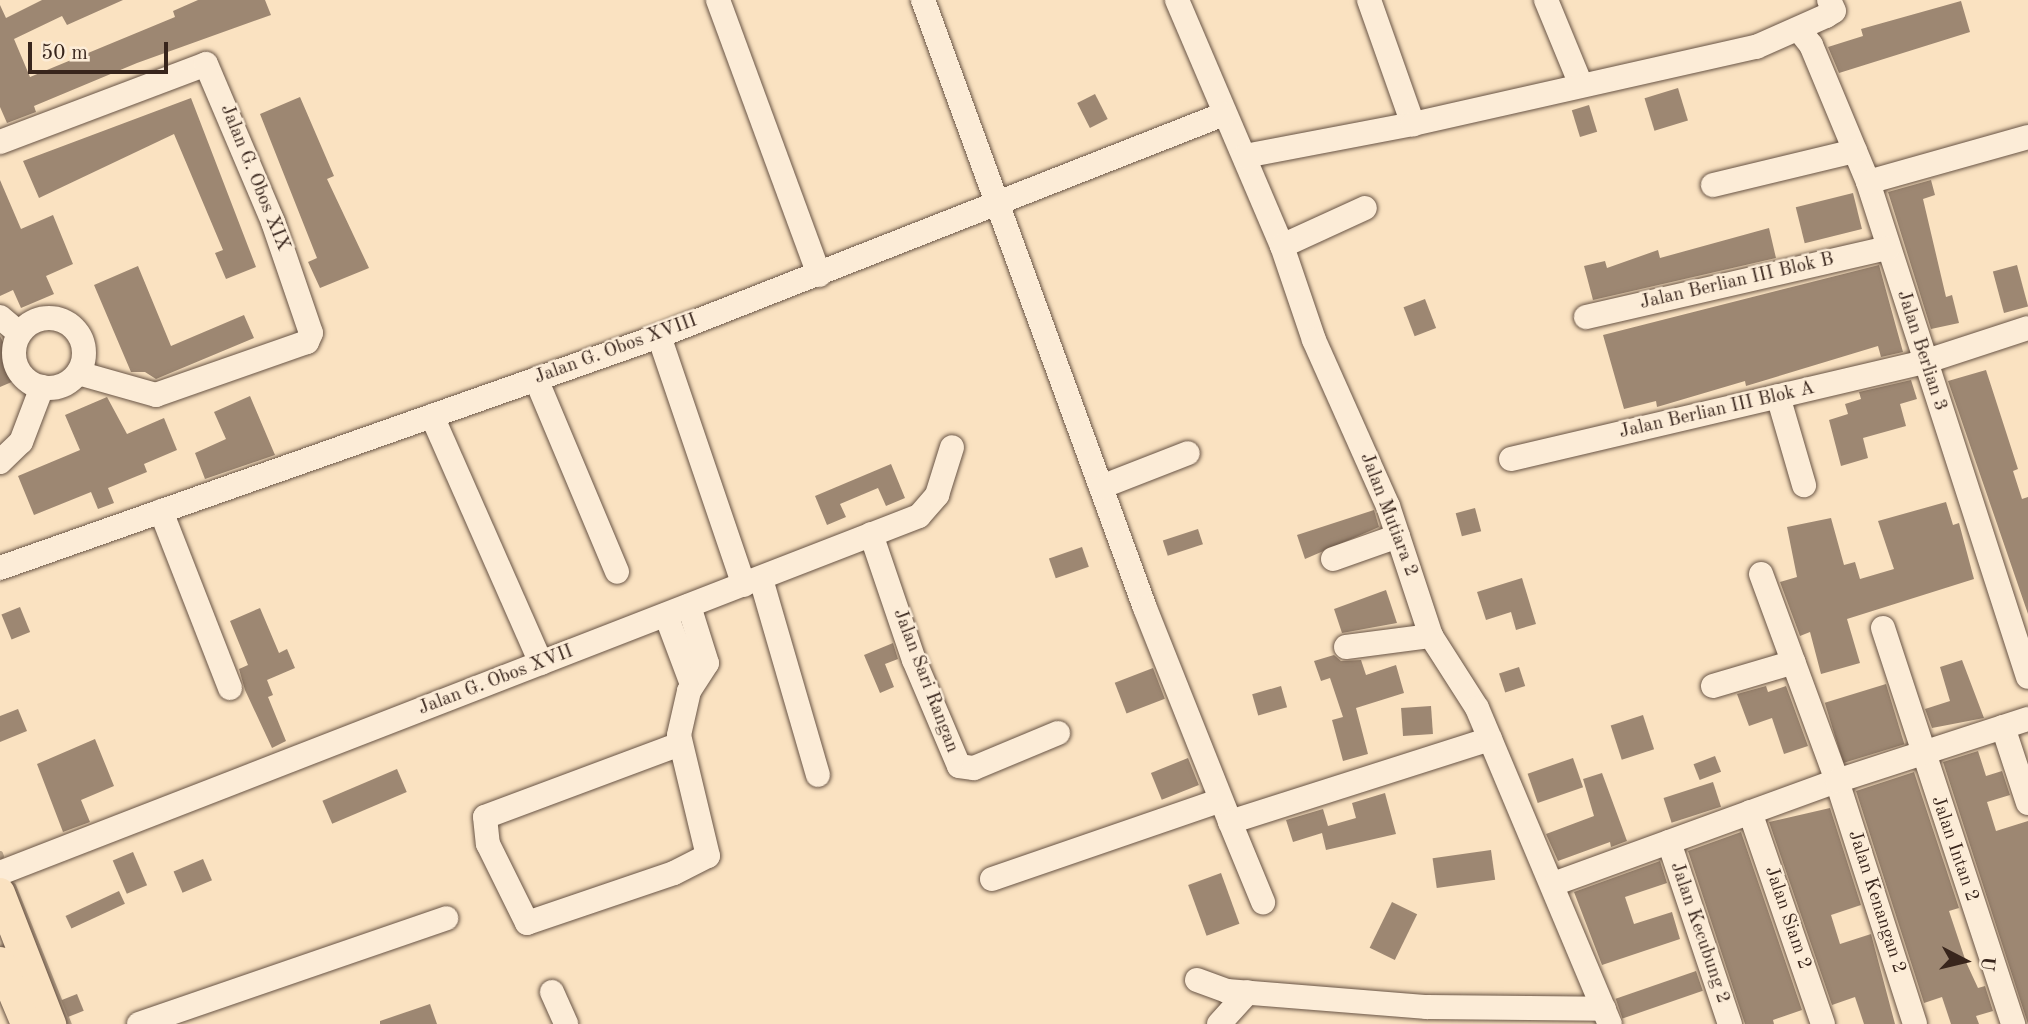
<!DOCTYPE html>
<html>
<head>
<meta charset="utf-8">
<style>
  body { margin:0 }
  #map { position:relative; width:2028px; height:1024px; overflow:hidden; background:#fae2c1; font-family:"Old Standard TT",serif }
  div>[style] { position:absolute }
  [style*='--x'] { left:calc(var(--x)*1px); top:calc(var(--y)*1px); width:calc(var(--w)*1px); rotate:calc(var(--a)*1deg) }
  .stream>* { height:5px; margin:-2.5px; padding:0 2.5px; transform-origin:2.5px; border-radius:2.5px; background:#b8a289 }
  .building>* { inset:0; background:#9d8772; transform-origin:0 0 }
  .roads { filter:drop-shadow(0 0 2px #685445) drop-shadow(0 0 2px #685445) }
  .minor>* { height:24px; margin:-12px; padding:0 12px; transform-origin:12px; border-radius:12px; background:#fcecd7 }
  .minor>.ring { margin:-12px; padding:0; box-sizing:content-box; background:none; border:24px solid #fcecd7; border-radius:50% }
  .major>* { height:30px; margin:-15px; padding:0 15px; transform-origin:15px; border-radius:15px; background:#fae2c1 }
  span { translate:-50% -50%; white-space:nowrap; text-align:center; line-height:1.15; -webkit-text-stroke:5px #fcecd7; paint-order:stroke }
  .street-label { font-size:19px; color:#38251c }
  .north { position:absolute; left:1930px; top:926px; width:70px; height:70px; -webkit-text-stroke:5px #fcecd7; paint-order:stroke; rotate:97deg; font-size:19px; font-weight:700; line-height:28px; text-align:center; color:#38251c }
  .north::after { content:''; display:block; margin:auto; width:24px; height:32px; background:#38251c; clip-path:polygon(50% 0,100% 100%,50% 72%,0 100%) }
  .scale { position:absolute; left:28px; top:42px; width:140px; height:32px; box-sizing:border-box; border:4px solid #38251c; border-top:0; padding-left:9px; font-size:21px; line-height:24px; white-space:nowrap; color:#38251c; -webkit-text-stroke:5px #fcecd7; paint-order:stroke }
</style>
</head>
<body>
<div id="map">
  <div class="stream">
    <i style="--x:0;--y:853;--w:3;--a:72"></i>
    <i style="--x:13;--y:885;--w:150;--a:68.1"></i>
  </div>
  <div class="building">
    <i style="clip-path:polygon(42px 0,123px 0,67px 25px,62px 16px,14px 39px,30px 77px,175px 17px,173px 11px,198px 0,265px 0,271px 15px,137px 63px,34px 106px,36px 112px,7px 123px,0 107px,0 5px,6px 18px)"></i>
    <i style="clip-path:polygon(1961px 1px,1970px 32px,1839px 73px,1828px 47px,1863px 36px,1861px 29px)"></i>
    <i style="left:1678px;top:88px;width:34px;height:35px;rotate:73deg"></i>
    <i style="left:1095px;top:94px;width:28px;height:20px;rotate:63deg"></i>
    <i style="clip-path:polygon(300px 97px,334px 176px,327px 179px,369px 268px,320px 288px,308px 262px,317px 258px,260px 114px)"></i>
    <i style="clip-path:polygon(191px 98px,256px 267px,226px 279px,215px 253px,223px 250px,174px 134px,39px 198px,23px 161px)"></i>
    <i style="left:1589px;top:105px;width:28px;height:18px;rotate:73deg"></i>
    <i style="clip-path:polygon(0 180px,21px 229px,53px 215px,73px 264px,46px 276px,54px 294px,21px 308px,13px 290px,0 296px)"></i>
    <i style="clip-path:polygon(1931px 180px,1935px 195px,1923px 199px,1946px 297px,1952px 295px,1959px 323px,1931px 329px,1888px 192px)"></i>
    <i style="left:1853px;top:193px;width:37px;height:59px;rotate:76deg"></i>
    <i style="clip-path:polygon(1769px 228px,1776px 258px,1593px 300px,1584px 266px,1605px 261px,1607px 268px,1658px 250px,1660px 258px)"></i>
    <i style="clip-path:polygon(1879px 265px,1903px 352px,1881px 357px,1878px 346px,1746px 386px,1745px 381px,1657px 407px,1656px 401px,1624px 409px,1603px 335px)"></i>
    <i style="left:2017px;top:265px;width:43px;height:25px;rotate:75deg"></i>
    <i style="clip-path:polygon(138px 266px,171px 346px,244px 315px,254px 338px,156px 379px,145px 372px,131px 372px,94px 285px)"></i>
    <i style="left:1425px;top:299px;width:31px;height:23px;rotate:69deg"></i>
    <i style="clip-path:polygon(0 336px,21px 378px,0 387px)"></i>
    <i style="clip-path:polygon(1986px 370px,2018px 469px,2013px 471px,2022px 499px,2028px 497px,2028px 614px,1948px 381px)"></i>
    <i style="clip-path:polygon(1911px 380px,1917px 399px,1900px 404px,1906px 426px,1863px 438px,1868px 458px,1841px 466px,1829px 420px,1848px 414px,1845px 404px,1861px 399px,1859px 392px)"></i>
    <i style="clip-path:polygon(250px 396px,275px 455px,205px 479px,195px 453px,226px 439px,214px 412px)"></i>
    <i style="clip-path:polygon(107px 397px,127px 434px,164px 418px,177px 450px,144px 464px,147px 472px,108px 488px,114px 503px,98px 509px,91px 492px,34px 515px,18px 476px,80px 450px,65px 415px)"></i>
    <i style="clip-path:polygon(891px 464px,905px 498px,886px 506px,878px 488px,840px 504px,846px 517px,827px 525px,815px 496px)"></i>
    <i style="clip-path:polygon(1946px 502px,1953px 525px,1959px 523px,1974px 579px,1847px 619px,1860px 663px,1821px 674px,1810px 632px,1800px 636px,1780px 582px,1797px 577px,1787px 527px,1831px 518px,1844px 565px,1855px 562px,1860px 579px,1894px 569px,1878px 521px)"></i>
    <i style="left:1475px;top:508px;width:24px;height:20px;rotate:75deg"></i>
    <i style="clip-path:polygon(1374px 510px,1379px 527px,1305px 559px,1297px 535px)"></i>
    <i style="left:1198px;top:529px;width:16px;height:37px;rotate:72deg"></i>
    <i style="left:1082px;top:547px;width:21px;height:35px;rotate:71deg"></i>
    <i style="clip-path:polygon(1522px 578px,1536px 624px,1516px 630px,1511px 612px,1486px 620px,1477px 592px)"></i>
    <i style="clip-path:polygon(1386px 590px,1397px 623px,1342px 633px,1334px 609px)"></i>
    <i style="left:20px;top:607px;width:27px;height:20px;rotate:68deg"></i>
    <i style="clip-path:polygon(260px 608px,279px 653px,287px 649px,295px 668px,267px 680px,273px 695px,268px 697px,286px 741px,272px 748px,245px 690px,239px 669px,248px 665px,230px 621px)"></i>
    <i style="clip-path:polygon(893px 643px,898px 659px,885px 664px,894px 687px,880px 693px,864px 655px)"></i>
    <i style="clip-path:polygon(1334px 655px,1341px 661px,1361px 660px,1366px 675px,1396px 665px,1404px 693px,1356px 708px,1368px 754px,1343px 761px,1332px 720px,1343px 717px,1330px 678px,1321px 681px,1314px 661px)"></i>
    <i style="clip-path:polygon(1962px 660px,1984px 718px,1932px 728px,1925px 709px,1950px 701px,1940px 667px)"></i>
    <i style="left:1519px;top:667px;width:20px;height:21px;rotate:72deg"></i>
    <i style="left:1153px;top:668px;width:33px;height:41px;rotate:69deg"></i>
    <i style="left:1886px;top:684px;width:63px;height:64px;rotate:73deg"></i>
    <i style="left:1281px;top:686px;width:22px;height:30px;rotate:74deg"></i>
    <i style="clip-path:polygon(1766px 686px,1768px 692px,1786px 686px,1808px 746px,1784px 754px,1772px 718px,1749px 726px,1737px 694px)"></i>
    <i style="left:1431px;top:706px;width:28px;height:30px;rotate:86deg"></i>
    <i style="clip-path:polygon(18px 709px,27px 731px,0 742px,0 716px)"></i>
    <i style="left:1643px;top:715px;width:36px;height:34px;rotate:72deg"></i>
    <i style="clip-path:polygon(95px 739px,114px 786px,81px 800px,90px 822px,63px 832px,37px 764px)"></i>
    <i style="clip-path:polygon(1978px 751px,1986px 776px,2002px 771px,2010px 795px,1987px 802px,1996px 831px,2028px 821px,2028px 1024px,1943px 762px)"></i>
    <i style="left:1715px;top:756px;width:17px;height:23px;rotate:69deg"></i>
    <i style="left:1188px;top:758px;width:29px;height:40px;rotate:68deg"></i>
    <i style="left:1573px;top:758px;width:31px;height:48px;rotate:71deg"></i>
    <i style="left:397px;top:769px;width:25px;height:81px;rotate:67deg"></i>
    <i style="clip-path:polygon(1914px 772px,1959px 908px,1949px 911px,1966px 962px,1978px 988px,1985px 986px,1993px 1011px,1976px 1016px,1979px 1024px,1951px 1024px,1942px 997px,1924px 1003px,1856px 791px)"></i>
    <i style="clip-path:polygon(1602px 773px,1627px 841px,1611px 847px,1610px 842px,1558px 861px,1546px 834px,1594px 816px,1583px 779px)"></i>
    <i style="left:1713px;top:782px;width:26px;height:52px;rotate:72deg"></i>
    <i style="clip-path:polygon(1385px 793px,1396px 834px,1326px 850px,1322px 833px,1293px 842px,1286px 820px,1323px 809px,1328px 826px,1356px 818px,1352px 803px)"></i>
    <i style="clip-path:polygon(1830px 808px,1861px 905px,1831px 915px,1840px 944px,1871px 934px,1895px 1024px,1864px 1024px,1855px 997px,1832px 1005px,1769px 822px)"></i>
    <i style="clip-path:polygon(1741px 832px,1802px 1010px,1773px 1020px,1774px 1024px,1745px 1024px,1688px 851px)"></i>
    <i style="left:1491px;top:850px;width:30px;height:59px;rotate:82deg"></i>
    <i style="left:133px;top:852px;width:36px;height:22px;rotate:67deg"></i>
    <i style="left:203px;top:859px;width:23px;height:32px;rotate:67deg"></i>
    <i style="clip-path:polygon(1660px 861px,1667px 883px,1625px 897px,1634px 924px,1672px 912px,1680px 939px,1602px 965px,1574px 892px)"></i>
    <i style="left:1221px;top:873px;width:54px;height:35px;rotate:70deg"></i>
    <i style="left:119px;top:891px;width:14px;height:59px;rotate:65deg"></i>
    <i style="left:1392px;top:902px;width:28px;height:51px;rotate:26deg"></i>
    <i style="left:1696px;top:971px;width:21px;height:85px;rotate:71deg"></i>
    <i style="left:77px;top:994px;width:18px;height:17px;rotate:68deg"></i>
    <i style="clip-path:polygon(430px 1004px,437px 1024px,380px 1024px,380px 1021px)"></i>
  </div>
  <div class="roads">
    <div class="minor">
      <i style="--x:718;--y:0;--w:293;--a:69.8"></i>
      <i style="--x:923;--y:0;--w:647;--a:69.94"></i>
      <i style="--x:1145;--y:608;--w:230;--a:68.3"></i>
      <i style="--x:1230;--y:822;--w:273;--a:-17.7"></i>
      <i style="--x:1177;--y:0;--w:267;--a:66.9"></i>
      <i style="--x:1282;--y:246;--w:99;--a:71.2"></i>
      <i style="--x:1314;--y:340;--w:182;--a:66"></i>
      <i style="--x:1388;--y:506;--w:137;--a:71.7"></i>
      <i style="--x:1431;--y:636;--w:85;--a:57.4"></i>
      <i style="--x:1477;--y:708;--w:343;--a:67.2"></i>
      <i style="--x:1369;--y:0;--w:132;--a:70.5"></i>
      <i style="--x:1546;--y:0;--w:92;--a:67.6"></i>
      <i style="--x:1800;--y:31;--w:18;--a:52"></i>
      <i style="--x:1811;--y:45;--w:148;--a:67.4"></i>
      <i style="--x:1868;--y:182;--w:520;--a:72.09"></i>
      <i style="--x:0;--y:142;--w:220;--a:-20.7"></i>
      <i style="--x:206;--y:64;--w:172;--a:67"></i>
      <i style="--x:273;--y:222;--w:117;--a:71.1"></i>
      <i style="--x:311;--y:333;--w:10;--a:114"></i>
      <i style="--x:307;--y:342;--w:160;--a:160.7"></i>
      <i style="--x:156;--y:395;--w:81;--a:-164.2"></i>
      <i style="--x:1245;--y:156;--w:171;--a:-10.8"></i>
      <i style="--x:1413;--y:124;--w:352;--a:-12.7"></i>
      <i style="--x:1756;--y:47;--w:77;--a:-23.9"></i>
      <i style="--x:1826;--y:16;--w:9;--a:-32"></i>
      <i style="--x:1834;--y:11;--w:12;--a:-114"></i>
      <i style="--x:1868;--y:182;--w:166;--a:-15.7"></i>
      <i style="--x:1713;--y:185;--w:146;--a:-13.5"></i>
      <i style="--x:1282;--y:246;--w:91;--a:-24.6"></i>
      <i style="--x:0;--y:317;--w:25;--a:40"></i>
      <i style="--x:1586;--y:317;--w:310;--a:-12.9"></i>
      <i class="ring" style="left:14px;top:318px;width:46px;height:46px"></i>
      <i style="--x:659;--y:336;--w:263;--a:71.2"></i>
      <i style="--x:536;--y:379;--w:209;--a:67.2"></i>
      <i style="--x:1778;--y:396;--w:93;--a:73.7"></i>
      <i style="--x:432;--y:416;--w:270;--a:66.2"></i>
      <i style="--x:1511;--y:459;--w:424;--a:-13.2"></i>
      <i style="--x:1924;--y:362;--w:109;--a:-18.1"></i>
      <i style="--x:0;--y:462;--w:29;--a:-44"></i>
      <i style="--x:21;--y:442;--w:59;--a:-69.1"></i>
      <i style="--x:1101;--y:487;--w:93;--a:-21.3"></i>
      <i style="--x:161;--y:511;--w:190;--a:68.7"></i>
      <i style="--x:871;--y:534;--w:133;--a:71.2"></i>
      <i style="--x:914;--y:660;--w:115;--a:67"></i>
      <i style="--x:959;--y:766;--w:15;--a:8"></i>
      <i style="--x:974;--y:768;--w:91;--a:-22.6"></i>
      <i style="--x:1333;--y:559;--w:69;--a:-19.5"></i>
      <i style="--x:0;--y:568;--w:699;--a:-19.39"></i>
      <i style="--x:659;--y:336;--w:607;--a:-21.45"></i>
      <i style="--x:1761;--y:574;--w:221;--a:69.8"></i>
      <i style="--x:1837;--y:781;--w:255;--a:72.2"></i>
      <i style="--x:761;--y:579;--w:204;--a:73.8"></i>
      <i style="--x:666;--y:615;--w:74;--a:69.4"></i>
      <i style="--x:1883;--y:628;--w:417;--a:71.8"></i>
      <i style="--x:1346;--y:647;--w:86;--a:-7.4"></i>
      <i style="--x:1713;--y:686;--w:84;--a:-16.5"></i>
      <i style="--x:2003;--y:727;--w:80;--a:71.8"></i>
      <i style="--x:680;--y:744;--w:208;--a:159.5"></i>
      <i style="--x:485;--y:817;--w:27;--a:84"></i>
      <i style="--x:488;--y:844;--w:88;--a:63.7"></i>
      <i style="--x:527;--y:923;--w:155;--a:-18.8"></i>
      <i style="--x:674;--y:873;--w:38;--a:-27"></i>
      <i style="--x:708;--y:856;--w:124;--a:-103.5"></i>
      <i style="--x:679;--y:735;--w:45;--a:-77.2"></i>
      <i style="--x:689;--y:691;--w:33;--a:-57"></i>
      <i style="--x:707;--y:663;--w:60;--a:-107.5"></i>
      <i style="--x:1750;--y:812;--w:224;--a:71"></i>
      <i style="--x:1230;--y:822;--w:87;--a:67.6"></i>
      <i style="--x:1669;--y:842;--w:192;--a:71.5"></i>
      <i style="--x:0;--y:873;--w:986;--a:-21.23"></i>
      <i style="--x:919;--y:516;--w:28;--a:-49"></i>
      <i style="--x:937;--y:495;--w:50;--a:-72.6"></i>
      <i style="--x:992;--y:879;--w:240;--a:-19"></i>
      <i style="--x:1556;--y:883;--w:299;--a:-20"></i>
      <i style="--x:1837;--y:781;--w:201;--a:-18"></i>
      <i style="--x:1197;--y:980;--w:32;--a:20"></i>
      <i style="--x:1227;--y:991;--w:201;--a:4.6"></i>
      <i style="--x:1427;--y:1007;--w:177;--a:0.6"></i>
      <i style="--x:552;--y:992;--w:35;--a:66"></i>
      <i style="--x:139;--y:1024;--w:325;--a:-19"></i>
      <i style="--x:1219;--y:1024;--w:43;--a:-47.8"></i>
    </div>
    <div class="major">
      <i style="--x:0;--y:893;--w:141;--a:68.7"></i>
      <i style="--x:0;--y:962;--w:67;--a:67.2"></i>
    </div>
  </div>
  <div class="street-label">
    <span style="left:254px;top:178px;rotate:68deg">Jalan G. Obos XIX</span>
    <span style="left:1737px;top:282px;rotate:-13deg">Jalan Berlian III Blok B</span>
    <span style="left:616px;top:350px;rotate:-20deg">Jalan G. Obos XVIII</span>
    <span style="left:1921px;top:351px;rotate:72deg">Jalan Berlian 3</span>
    <span style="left:1717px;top:411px;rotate:-13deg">Jalan Berlian III Blok A</span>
    <span style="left:1388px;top:515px;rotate:69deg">Jalan Mutiara 2</span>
    <span style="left:496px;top:681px;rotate:-21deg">Jalan G. Obos XVII</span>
    <span style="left:925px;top:681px;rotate:69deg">Jalan Sari Rangan</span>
    <span style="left:1954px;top:849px;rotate:71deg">Jalan Intan 2</span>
    <span style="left:1876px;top:902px;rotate:72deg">Jalan Kenangan 2</span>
    <span style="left:1787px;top:918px;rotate:71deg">Jalan Siam 2</span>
    <span style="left:1699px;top:933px;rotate:71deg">Jalan Kecubung 2</span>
  </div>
  <div class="north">U</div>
  <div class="scale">50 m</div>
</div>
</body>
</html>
